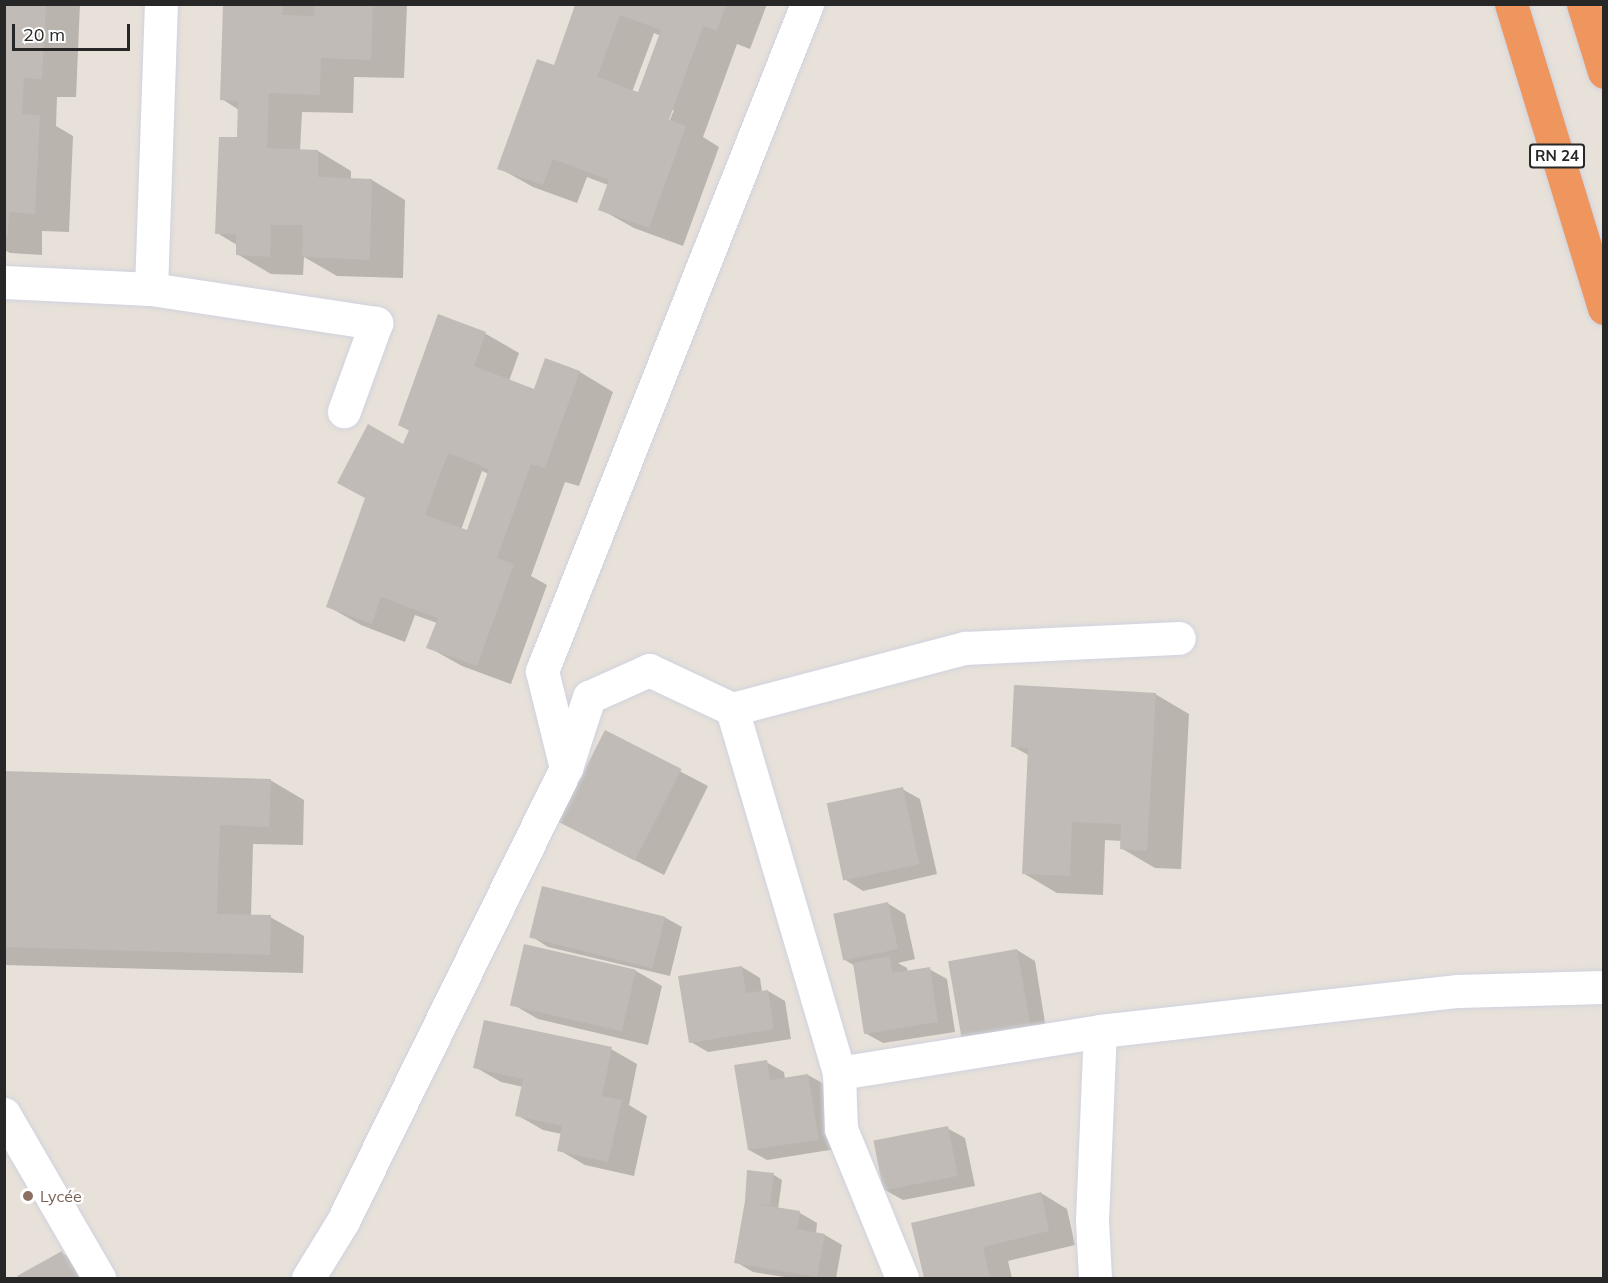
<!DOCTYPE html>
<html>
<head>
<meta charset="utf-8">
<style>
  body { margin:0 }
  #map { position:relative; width:1608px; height:1283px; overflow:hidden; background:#e8e1d9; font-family:Mulish,sans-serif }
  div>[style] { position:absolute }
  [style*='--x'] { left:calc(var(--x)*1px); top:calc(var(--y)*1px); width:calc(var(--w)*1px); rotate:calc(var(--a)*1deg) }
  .shadow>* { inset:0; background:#0003 }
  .building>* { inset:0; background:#c0bbb6; transform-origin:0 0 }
  .roads { filter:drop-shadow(0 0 2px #cfd2df) drop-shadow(0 0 2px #cfd2df) }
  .street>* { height:33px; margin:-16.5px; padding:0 16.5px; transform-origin:16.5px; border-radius:16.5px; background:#fff }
  .highway>* { height:33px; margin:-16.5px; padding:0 16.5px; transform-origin:16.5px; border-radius:16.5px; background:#ee965e }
  .dots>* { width:16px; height:16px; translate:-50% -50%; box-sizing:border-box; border:3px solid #fff; border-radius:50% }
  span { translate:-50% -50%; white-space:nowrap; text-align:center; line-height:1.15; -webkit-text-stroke:4.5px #fff; paint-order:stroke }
  .shield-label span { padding:2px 4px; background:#fff; border:2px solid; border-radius:4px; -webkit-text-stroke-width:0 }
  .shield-label { font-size:15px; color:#272727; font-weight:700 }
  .education-label { font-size:16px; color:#785e54 }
  .left { translate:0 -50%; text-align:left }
  .frame { position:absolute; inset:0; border:6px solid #272727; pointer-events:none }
  .scale { position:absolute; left:12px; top:24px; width:118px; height:27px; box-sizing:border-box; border:3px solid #272727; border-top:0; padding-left:8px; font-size:18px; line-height:21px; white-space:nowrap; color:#272727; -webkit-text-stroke:4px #fff; paint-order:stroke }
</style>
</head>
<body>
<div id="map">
  <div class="shadow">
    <i style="clip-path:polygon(4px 4px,80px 4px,76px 97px,57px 97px,56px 126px,73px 136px,69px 232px,42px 231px,42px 255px,10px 253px,4px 250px)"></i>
    <i style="clip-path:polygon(225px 4px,407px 5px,404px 78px,354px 77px,353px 113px,302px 112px,300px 151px,318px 151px,351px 171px,351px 179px,372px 180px,405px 200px,403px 278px,337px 276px,304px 257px,303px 275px,271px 274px,237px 254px,237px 245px,217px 233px,239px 139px,239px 110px,222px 99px)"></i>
    <i style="clip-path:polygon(evenodd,577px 4px,767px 4px,750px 49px,737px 44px,703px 137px,719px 147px,683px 246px,634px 228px,600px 209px,608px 185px,587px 177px,577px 203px,533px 187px,499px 168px,555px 67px,577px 4px,654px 33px,661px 36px,639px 94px,632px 92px,654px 33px,577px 4px,670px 110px,674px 110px,667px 127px,670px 110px)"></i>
    <i style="clip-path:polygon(evenodd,439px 316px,486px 334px,519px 353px,509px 381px,535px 391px,546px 360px,580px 372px,613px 392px,579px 486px,565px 482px,531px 576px,547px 585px,511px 684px,462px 666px,428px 647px,437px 623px,415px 615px,405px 642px,361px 625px,327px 606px,404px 446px,410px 431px,399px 425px,439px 316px,482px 471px,489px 474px,467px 532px,461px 530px,482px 471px)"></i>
    <i style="clip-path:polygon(1155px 694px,1189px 714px,1181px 869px,1155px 868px,1121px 848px,1122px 841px,1105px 840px,1103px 895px,1057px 893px,1023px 873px,1030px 756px,1012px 746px)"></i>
    <i style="clip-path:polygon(605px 732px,708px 786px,664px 875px,587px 836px)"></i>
    <i style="clip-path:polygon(270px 780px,304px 800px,303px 845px,253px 844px,251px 916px,270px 917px,304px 936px,303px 973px,4px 965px,4px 855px)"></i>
    <i style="clip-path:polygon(902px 789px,920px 799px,937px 874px,863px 891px,846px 880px)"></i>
    <i style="clip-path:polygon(887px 903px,905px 914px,915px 959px,898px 963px,907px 968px,908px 972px,929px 969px,947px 979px,955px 1032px,883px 1043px,865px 1033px,855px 966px,845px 960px)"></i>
    <i style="clip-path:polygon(664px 917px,682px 927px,670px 976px,548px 947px,531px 936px)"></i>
    <i style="clip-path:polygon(1017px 950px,1035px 961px,1047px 1035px,963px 1036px)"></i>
    <i style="clip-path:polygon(742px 967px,760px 978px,762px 992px,768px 991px,785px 1001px,791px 1039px,708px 1052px,691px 1042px)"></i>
    <i style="clip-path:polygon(636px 971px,662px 986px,648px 1045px,538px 1019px,512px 1004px)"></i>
    <i style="clip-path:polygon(611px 1049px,637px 1064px,629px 1105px,647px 1116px,634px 1176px,585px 1165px,559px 1150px,562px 1134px,543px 1130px,517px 1115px,523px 1087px,501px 1082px,475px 1067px)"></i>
    <i style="clip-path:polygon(766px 1062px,784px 1072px,785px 1079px,808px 1075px,826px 1085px,836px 1149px,767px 1160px,749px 1150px)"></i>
    <i style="clip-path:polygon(947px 1128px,965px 1138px,975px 1186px,903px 1200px,885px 1190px)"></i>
    <i style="clip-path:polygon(748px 1172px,774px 1175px,782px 1180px,778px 1209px,800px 1213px,817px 1223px,816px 1234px,825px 1235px,842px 1245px,836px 1278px,791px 1278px,753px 1272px,736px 1262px,746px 1201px)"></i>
    <i style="clip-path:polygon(1041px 1193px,1067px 1209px,1075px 1245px,1008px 1261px,1012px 1278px,926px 1278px,913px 1224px)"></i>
    <i style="clip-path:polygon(62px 1253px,80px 1263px,88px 1278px,20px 1278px,19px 1276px)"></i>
  </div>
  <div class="building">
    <i style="clip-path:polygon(223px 4px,283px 4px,282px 15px,314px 16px,315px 4px,373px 4px,371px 60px,321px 58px,320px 95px,269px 93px,267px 148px,318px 150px,318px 177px,372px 179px,370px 260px,302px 257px,303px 225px,271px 225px,270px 257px,236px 255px,236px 234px,215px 234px,219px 137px,237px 137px,238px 101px,220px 100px)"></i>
    <i style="clip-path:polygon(4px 5px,46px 5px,42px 79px,24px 78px,22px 114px,40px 115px,35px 214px,9px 212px,8px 236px,4px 236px)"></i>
    <i style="clip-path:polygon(evenodd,575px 5px,726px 5px,717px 30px,703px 26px,669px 120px,686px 126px,649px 228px,598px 210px,609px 180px,553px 159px,543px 185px,497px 169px,537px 59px,554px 65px,575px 5px,620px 15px,661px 30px,638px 92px,597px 77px,620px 15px)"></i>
    <i style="clip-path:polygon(evenodd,438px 314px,486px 332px,474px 366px,534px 389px,545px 358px,580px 371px,545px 468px,531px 464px,497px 558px,514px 564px,477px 666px,426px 648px,438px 618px,381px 597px,372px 624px,326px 607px,365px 498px,337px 483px,368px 424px,403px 444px,409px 430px,398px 425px,438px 314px,448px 453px,489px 469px,467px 530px,425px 515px,448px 453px)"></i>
    <i style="clip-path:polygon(1014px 685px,1156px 693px,1147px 851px,1120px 849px,1121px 824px,1072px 822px,1070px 876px,1022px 874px,1028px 748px,1011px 747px)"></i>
    <i style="left:605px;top:730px;width:86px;height:103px;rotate:27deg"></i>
    <i style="clip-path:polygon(4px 771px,271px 779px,269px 827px,220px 825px,217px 914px,271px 915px,270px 955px,4px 947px)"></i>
    <i style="left:903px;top:787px;width:79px;height:78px;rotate:78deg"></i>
    <i style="left:542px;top:886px;width:127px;height:53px;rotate:14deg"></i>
    <i style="left:888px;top:902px;width:48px;height:56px;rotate:78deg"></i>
    <i style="left:524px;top:944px;width:115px;height:63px;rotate:13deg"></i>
    <i style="left:1017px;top:949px;width:77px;height:70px;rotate:80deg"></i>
    <i style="clip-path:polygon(890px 956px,892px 973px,930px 967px,938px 1022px,864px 1034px,853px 963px)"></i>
    <i style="clip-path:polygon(742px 966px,746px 993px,768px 990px,774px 1029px,689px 1043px,678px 976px)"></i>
    <i style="clip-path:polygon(484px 1020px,612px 1047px,602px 1096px,622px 1100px,608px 1162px,557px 1151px,562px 1126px,515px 1116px,523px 1079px,473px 1068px)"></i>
    <i style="clip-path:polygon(767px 1060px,770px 1080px,808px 1074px,819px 1140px,748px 1150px,734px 1065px)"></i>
    <i style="left:948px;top:1126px;width:51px;height:76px;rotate:79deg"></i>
    <i style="clip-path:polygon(747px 1170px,774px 1173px,770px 1205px,758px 1204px,800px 1211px,797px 1229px,825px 1234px,817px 1277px,734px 1263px,745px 1201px)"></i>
    <i style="clip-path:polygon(1041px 1192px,1049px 1231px,983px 1247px,990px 1278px,924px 1278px,911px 1223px)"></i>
    <i style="clip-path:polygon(62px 1251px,77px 1278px,19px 1278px,17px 1276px)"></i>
  </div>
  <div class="roads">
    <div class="street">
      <i style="--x:4;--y:282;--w:147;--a:2.7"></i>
      <i style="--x:151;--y:289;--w:228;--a:8.6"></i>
      <i style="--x:376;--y:323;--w:94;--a:110"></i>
      <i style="--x:151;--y:289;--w:285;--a:-88"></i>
      <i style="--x:732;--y:709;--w:241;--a:-14.7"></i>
      <i style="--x:965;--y:648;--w:214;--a:-2.7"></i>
      <i style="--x:566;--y:768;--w:75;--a:-72.1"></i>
      <i style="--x:589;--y:697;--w:66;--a:-24.2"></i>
      <i style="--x:649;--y:670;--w:92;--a:25.2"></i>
      <i style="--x:732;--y:709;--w:379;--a:73.6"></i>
      <i style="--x:839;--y:1073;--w:56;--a:88"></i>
      <i style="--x:841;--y:1129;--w:161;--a:67.7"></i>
      <i style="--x:839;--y:1073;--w:264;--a:-9.1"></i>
      <i style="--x:1100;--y:1031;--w:360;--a:-6.4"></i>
      <i style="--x:1458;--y:991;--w:146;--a:-1.6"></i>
      <i style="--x:4;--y:1114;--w:190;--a:59.9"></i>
      <i style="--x:308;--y:1278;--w:67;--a:-58.4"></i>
      <i style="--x:343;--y:1221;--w:505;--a:-63.79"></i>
      <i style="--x:566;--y:768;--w:100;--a:-103.9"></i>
      <i style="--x:542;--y:671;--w:718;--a:-68.33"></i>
      <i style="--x:1095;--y:1278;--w:58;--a:-93"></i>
      <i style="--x:1092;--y:1220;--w:189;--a:-87.6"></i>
    </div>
    <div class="highway">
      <i style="--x:1511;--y:4;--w:318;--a:73"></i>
      <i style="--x:1583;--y:4;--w:71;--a:72.8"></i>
    </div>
  </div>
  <div class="dots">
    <i style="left:28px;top:1196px;background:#8d6e63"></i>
  </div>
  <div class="shield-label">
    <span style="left:1557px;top:156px">RN 24</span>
  </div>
  <div class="education-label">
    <span class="left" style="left:40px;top:1196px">Lycée</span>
  </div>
  <div class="frame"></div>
  <div class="scale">20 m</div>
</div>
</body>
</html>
